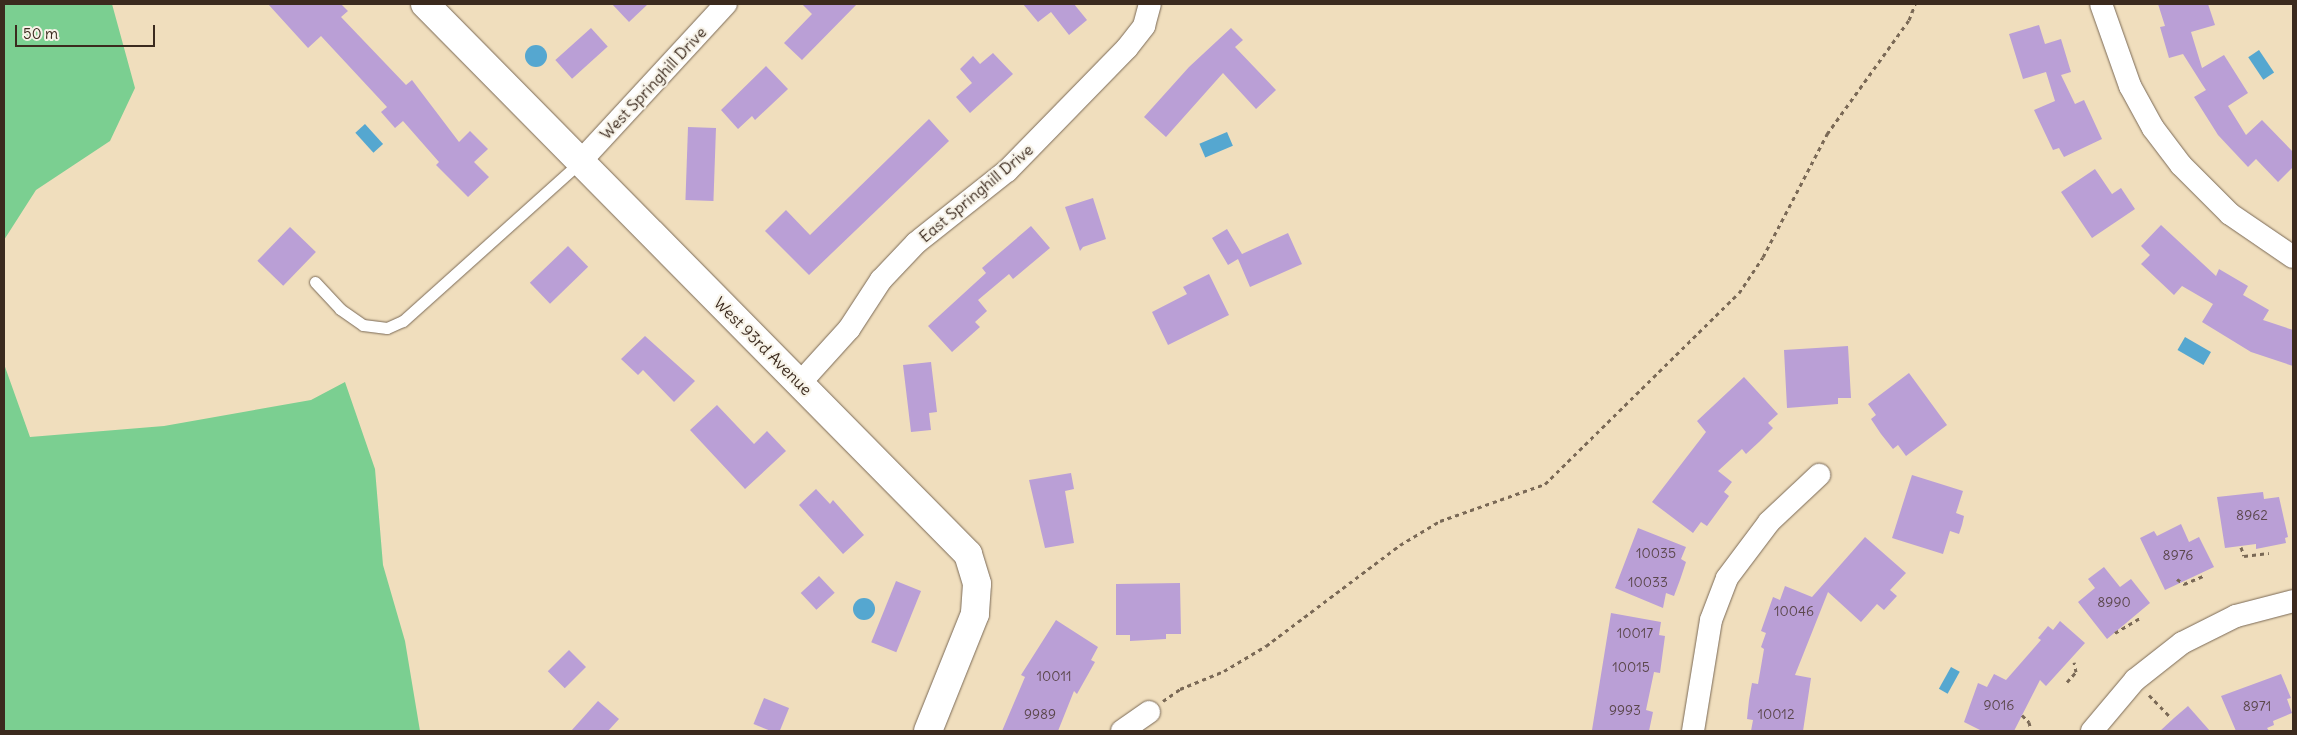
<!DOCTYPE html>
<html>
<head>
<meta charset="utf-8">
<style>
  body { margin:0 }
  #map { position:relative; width:2297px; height:735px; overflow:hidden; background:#f0debd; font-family:Delius,sans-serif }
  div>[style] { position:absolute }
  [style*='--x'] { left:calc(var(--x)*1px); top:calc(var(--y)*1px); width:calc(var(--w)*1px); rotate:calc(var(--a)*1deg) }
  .green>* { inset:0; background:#7bcf91 }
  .water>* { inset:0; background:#55a7d0; transform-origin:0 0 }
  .round { border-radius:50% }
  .building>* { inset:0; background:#ba9fd6; transform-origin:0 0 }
  .path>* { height:3px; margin-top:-1.5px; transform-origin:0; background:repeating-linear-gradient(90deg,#7a6956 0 4px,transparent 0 8px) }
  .roads { filter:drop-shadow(0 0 1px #7a6956) drop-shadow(0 0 1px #7a6956) }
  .service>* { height:11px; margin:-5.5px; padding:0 5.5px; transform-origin:5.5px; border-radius:5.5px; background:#fff }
  .minor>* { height:22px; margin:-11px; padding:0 11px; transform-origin:11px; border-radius:11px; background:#fff }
  .tertiary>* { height:28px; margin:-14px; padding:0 14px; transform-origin:14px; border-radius:14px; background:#fff }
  span { translate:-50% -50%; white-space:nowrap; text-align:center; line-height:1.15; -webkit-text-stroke:4.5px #f7f3e8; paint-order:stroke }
  .number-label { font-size:14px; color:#5b474c }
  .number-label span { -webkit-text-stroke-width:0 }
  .street-label { font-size:16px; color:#3b2a1e }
  .frame { position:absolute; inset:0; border:5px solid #3b2a1e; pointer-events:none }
  .scale { position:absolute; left:15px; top:25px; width:140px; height:22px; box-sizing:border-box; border:2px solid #3b2a1e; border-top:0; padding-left:6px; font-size:15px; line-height:18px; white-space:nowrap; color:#3b2a1e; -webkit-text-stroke:4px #f7f3e8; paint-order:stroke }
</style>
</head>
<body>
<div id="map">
  <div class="green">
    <i style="clip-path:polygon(4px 4px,112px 4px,135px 88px,110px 141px,36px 190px,4px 240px)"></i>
    <i style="clip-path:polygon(4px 364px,30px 437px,164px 426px,311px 400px,345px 382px,375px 469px,383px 565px,405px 641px,420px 731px,4px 731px)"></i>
  </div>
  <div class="water">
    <i class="round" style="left:525px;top:45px;width:22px;height:22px"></i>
    <i style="left:2259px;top:50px;width:27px;height:13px;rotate:56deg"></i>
    <i style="left:365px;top:124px;width:27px;height:13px;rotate:48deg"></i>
    <i style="left:1227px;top:132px;width:15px;height:30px;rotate:67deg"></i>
    <i style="left:2185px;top:337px;width:30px;height:15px;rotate:30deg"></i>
    <i class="round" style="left:853px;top:598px;width:22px;height:22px"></i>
    <i style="left:1951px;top:667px;width:10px;height:25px;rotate:29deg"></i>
  </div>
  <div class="building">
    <i style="clip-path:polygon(268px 4px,341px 4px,348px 11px,341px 17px,406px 85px,412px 80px,459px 142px,470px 131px,488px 149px,474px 162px,489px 177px,468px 197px,436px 165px,439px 162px,403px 121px,395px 128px,381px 112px,387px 107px,321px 36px,308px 48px)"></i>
    <i style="clip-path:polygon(612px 4px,648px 4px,629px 22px)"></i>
    <i style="clip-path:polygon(802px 4px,857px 4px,802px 60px,784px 43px,812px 14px)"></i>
    <i style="clip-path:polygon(1023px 4px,1074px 4px,1087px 20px,1069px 35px,1051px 12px,1038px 22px)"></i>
    <i style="clip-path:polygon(2158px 4px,2208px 4px,2215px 25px,2191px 32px,2202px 68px,2224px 55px,2248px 93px,2228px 106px,2246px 135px,2262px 120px,2293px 152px,2293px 167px,2278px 182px,2256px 159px,2248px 167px,2218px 135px,2194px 97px,2206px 90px,2202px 84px,2183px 54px,2169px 58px,2160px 27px,2165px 26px)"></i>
    <i style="clip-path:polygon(2039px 25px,2045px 44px,2061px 39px,2071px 72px,2061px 75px,2075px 104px,2084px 100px,2102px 139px,2064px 157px,2059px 148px,2053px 150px,2034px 110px,2055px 101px,2046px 72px,2023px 79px,2009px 34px)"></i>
    <i style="left:591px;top:28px;width:25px;height:48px;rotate:48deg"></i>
    <i style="clip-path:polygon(1231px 28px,1243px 40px,1235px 47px,1276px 90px,1256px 109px,1223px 73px,1166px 137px,1144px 117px,1189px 67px)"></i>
    <i style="clip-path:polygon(993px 53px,1013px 74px,970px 113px,956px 97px,972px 83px,960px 69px,973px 56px,980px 64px)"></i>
    <i style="clip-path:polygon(766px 66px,788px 89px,755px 120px,752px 116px,738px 129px,721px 110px)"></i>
    <i style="clip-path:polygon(929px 119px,949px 141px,809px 275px,765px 231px,786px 210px,810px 235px)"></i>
    <i style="left:688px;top:127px;width:28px;height:73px;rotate:2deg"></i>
    <i style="clip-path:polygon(2095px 169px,2112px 194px,2121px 188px,2135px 209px,2092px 238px,2061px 192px)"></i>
    <i style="clip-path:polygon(1093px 198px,1106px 239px,1083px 247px,1080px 251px,1065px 207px)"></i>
    <i style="clip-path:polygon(2161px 225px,2216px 276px,2219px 269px,2248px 286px,2243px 295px,2269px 310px,2263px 320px,2293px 330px,2293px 366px,2251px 352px,2202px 322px,2213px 304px,2182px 286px,2174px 295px,2141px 264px,2150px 255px,2141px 246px)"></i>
    <i style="clip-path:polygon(1031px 226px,1050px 248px,1013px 279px,1009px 274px,978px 300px,987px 311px,975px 322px,980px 327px,952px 352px,928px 326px,986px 273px,982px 268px)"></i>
    <i style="left:290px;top:227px;width:36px;height:47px;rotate:44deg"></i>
    <i style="clip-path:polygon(1227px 229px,1242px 254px,1288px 233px,1302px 264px,1250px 287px,1238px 259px,1228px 265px,1212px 238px)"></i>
    <i style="left:568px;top:246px;width:29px;height:53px;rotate:46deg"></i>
    <i style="clip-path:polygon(1209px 274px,1229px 315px,1168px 345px,1152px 312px,1187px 294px,1183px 287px)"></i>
    <i style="clip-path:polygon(645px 336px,695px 381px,674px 402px,643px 370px,638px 375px,621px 359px)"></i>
    <i style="clip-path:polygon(1848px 346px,1851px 398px,1838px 398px,1838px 404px,1787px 408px,1784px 350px)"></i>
    <i style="clip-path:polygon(931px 362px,937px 412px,929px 413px,931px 430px,911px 432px,903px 365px)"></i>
    <i style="clip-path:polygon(1909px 373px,1947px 425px,1906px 456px,1898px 445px,1893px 449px,1881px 434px,1871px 419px,1876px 415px,1868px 404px)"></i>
    <i style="clip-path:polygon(1744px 377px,1778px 414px,1768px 423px,1773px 428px,1759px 442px,1746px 454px,1742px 449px,1718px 471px,1732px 482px,1724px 492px,1729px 496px,1707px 526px,1701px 522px,1693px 533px,1652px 502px,1706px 432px,1697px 421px)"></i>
    <i style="clip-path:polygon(717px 405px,754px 444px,767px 431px,786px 451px,745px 489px,690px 430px)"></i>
    <i style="clip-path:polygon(1071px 473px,1074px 489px,1065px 491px,1074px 543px,1045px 548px,1029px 480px)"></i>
    <i style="clip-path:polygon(1912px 475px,1963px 491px,1956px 513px,1964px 516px,1962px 525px,1959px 534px,1950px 531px,1943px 554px,1892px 538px)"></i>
    <i style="clip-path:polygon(816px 489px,830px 504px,833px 500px,864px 535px,843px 554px,799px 505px)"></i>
    <i style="clip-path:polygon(2263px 492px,2264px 499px,2279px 497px,2288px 537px,2285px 538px,2286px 543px,2256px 549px,2256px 544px,2225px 548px,2217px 497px)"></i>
    <i style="clip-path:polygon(2181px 524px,2189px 542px,2199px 537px,2214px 567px,2165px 590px,2140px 538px,2154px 531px,2157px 536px)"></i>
    <i style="clip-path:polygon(1638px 528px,1686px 547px,1681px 559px,1686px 562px,1680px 580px,1674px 596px,1666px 593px,1663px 608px,1615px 588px)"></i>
    <i style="clip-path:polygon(1865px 537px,1906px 573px,1890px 590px,1897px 596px,1884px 610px,1877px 604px,1861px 622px,1828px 592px,1795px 675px,1811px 678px,1803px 731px,1751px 731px,1753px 720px,1747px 719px,1749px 700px,1752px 683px,1758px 684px,1764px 649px,1761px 647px,1766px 633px,1761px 631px,1773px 597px,1780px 600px,1785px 586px,1812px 597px)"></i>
    <i style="clip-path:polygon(2104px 567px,2120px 587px,2131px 579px,2150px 603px,2107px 639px,2078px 602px,2095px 588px,2088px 579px)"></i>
    <i style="left:819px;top:576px;width:23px;height:25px;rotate:47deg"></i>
    <i style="left:896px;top:581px;width:27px;height:66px;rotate:22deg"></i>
    <i style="clip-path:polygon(1180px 583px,1181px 634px,1166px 634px,1166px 639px,1130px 641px,1130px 635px,1116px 635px,1116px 584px)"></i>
    <i style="clip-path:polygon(1611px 613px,1661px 622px,1659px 635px,1665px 636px,1660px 673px,1654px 672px,1646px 710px,1653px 712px,1649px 731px,1592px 730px)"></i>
    <i style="clip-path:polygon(1056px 620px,1098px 647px,1091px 660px,1095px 662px,1077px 694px,1074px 691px,1058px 731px,1002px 731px,1025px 677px,1021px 675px)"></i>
    <i style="clip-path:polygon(2060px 621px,2085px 643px,2046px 686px,2040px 680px,2014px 731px,1982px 731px,1964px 722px,1978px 683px,1987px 687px,1994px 674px,2006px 680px,2041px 640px,2038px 638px,2048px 626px,2053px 630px)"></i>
    <i style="left:569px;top:650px;width:24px;height:30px;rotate:45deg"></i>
    <i style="clip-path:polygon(2281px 674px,2291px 698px,2287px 699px,2292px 713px,2273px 721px,2274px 725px,2267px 728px,2269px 731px,2236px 731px,2221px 696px)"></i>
    <i style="left:764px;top:698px;width:27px;height:28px;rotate:22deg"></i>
    <i style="clip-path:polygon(598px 701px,619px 719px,608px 731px,571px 731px)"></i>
    <i style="clip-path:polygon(2188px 706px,2210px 731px,2160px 731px,2174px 718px)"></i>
  </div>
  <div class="path">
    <i style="--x:2241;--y:547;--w:9;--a:72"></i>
    <i style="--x:2244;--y:556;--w:25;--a:-7"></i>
    <i style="--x:2177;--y:579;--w:9;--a:36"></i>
    <i style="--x:2184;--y:584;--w:23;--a:-23"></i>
    <i style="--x:2115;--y:633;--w:31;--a:-31"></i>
    <i style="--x:2067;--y:682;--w:13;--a:-48"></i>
    <i style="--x:2076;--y:672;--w:10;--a:-101"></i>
    <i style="--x:2149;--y:695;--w:30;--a:46"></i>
    <i style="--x:1163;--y:701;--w:21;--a:-35"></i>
    <i style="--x:1180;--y:689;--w:48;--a:-22.2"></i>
    <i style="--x:1224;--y:671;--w:49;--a:-30.8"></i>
    <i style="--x:1266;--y:646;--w:168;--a:-37"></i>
    <i style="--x:1400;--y:545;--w:47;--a:-31"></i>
    <i style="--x:1440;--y:521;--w:111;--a:-19.4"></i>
    <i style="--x:1545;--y:484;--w:272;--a:-44.6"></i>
    <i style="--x:1739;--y:293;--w:43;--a:-56.3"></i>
    <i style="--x:1763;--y:257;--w:139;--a:-62.5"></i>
    <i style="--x:1827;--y:134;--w:140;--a:-54.3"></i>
    <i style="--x:1909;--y:20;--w:17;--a:-69"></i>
    <i style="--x:2022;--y:715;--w:10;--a:45"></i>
    <i style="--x:2029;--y:722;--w:9;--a:77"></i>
  </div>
  <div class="roads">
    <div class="service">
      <i style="--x:315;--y:282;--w:37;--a:47"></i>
      <i style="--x:340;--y:309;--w:28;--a:35"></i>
      <i style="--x:363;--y:325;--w:24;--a:7"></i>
      <i style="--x:387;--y:328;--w:17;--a:-24"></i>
      <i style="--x:403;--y:321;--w:238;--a:-41.9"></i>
    </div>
    <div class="minor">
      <i style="--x:2101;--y:4;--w:87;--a:70.5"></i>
      <i style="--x:2130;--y:86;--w:48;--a:61.3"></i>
      <i style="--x:2153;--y:128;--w:46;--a:52.9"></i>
      <i style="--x:2181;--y:165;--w:69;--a:45"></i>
      <i style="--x:2230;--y:214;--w:76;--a:34.3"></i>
      <i style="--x:580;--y:162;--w:215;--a:-47.3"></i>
      <i style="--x:800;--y:383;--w:73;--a:-47.8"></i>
      <i style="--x:849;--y:329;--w:59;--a:-56.9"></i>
      <i style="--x:881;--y:280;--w:51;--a:-46.6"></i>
      <i style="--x:916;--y:243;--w:116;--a:-38.4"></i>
      <i style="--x:1007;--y:171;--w:172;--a:-45.7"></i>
      <i style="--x:1127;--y:48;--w:28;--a:-52"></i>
      <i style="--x:1144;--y:26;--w:23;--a:-75"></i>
      <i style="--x:1122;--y:731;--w:33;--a:-35"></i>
      <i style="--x:1693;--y:731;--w:112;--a:-80.8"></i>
      <i style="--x:1711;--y:620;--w:45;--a:-69.1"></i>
      <i style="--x:1727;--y:578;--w:70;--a:-53.1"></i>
      <i style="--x:1769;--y:522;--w:69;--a:-43.2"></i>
      <i style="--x:2092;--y:731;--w:67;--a:-49.9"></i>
      <i style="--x:2135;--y:680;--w:60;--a:-38.2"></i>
      <i style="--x:2182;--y:643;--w:60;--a:-26.6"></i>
      <i style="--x:2236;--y:616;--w:59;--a:-14.7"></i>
    </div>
    <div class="tertiary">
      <i style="--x:425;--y:4;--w:773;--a:45.37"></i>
      <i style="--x:968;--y:554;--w:31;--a:73"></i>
      <i style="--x:977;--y:584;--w:30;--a:94"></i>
      <i style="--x:975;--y:614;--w:126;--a:111.9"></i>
    </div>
  </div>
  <div class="number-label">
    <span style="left:2252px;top:515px">8962</span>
    <span style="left:1656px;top:553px">10035</span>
    <span style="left:2178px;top:555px">8976</span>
    <span style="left:1648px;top:582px">10033</span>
    <span style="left:2114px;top:602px">8990</span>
    <span style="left:1794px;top:611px">10046</span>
    <span style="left:1635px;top:633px">10017</span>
    <span style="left:1631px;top:667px">10015</span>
    <span style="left:1054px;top:676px">10011</span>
    <span style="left:1999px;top:705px">9016</span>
    <span style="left:2257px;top:706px">8971</span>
    <span style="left:1625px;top:710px">9993</span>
    <span style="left:1040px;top:714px">9989</span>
    <span style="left:1776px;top:714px">10012</span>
  </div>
  <div class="street-label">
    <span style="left:653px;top:83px;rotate:-47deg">West Springhill Drive</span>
    <span style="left:976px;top:193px;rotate:-40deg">East Springhill Drive</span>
    <span style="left:763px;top:346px;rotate:45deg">West 93rd Avenue</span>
  </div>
  <div class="frame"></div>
  <div class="scale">50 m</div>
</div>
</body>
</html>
